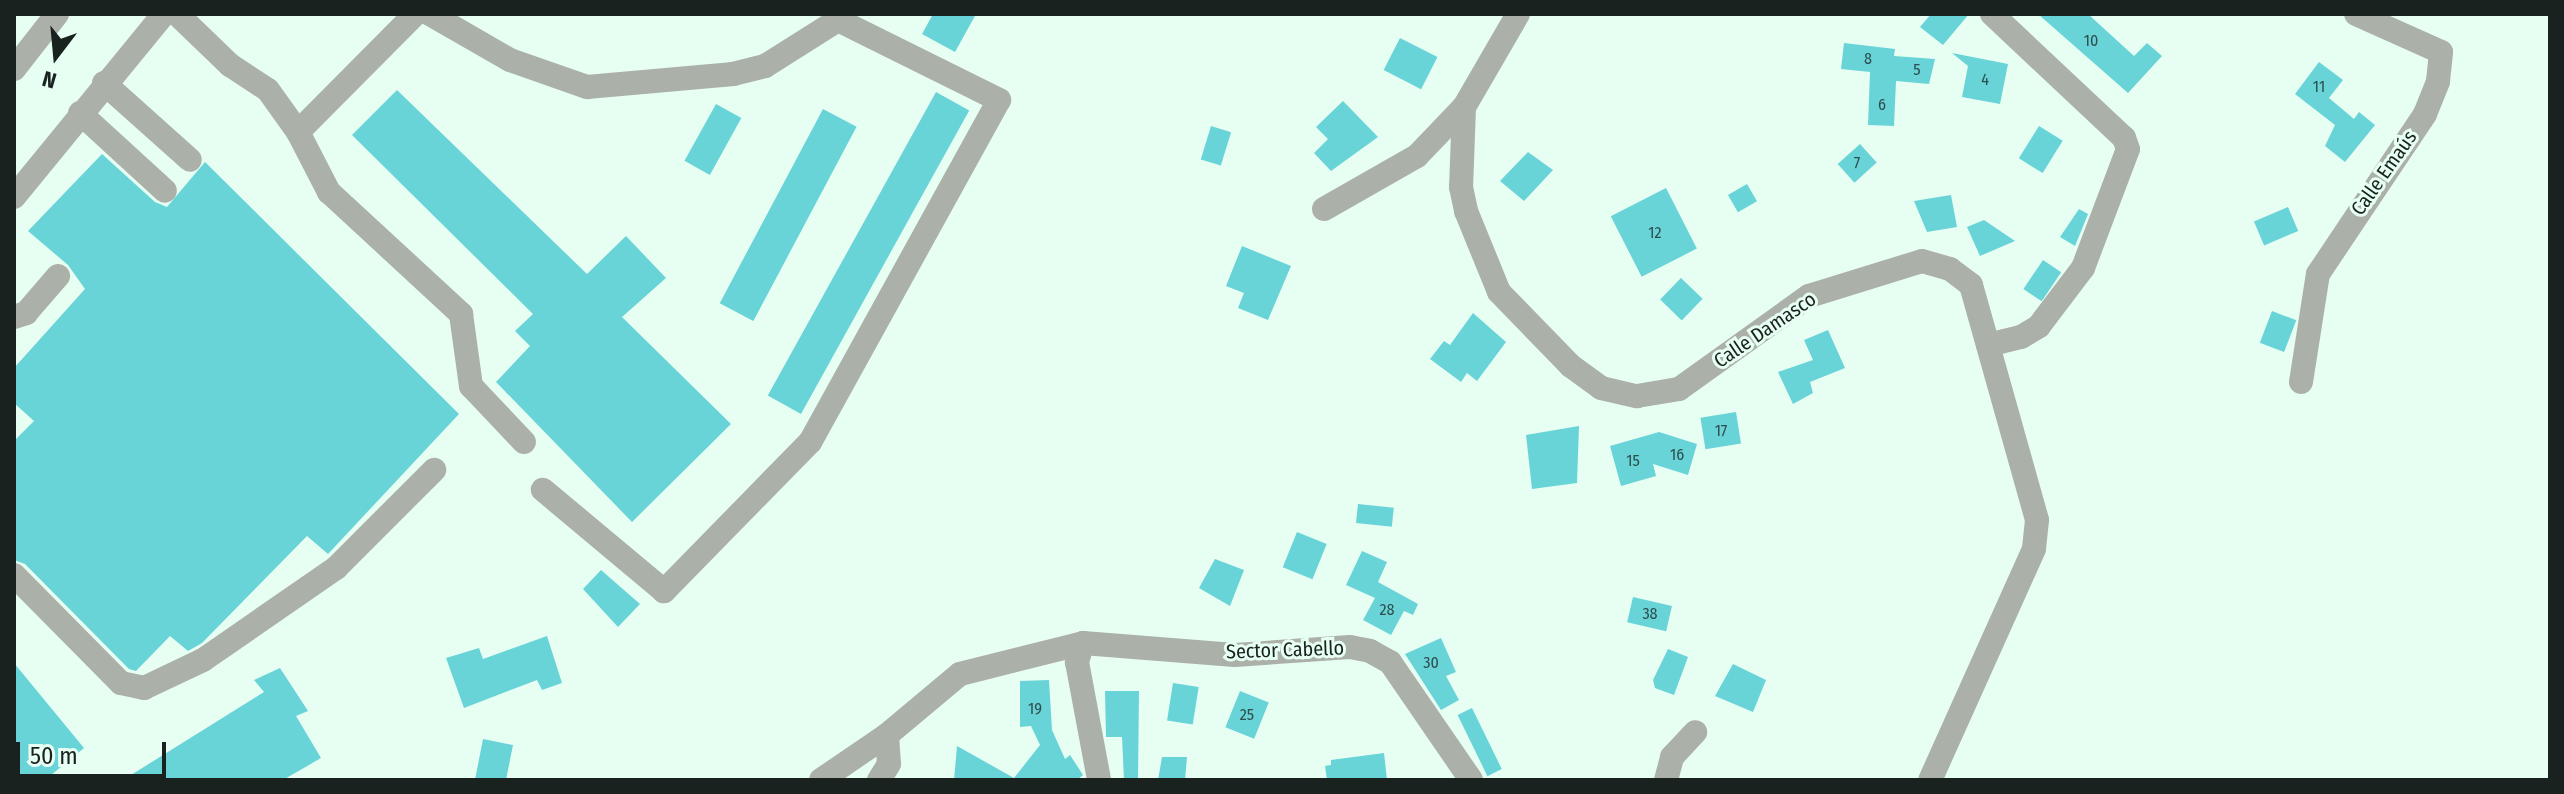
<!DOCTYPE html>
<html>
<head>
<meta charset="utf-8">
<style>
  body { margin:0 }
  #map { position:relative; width:2564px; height:794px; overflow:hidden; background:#e7fef3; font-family:"Fira Sans Condensed",sans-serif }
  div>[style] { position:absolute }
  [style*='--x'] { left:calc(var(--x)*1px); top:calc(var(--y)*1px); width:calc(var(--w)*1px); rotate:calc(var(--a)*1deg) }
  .building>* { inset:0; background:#68d4d8; transform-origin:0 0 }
  .minor>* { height:24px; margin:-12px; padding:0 12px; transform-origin:12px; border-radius:12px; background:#abb0a8 }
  span { translate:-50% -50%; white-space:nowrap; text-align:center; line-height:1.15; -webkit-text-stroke:6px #e7fef3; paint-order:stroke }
  .number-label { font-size:16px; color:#2e4e4d }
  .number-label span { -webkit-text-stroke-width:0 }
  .street-label { font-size:20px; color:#1a221f }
  .frame { position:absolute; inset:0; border:16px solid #1a221f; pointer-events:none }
  .north { position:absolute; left:16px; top:16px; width:80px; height:80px; -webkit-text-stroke:6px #e7fef3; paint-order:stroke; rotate:196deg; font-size:22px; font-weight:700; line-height:32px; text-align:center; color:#1a221f }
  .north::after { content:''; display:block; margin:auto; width:28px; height:36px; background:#1a221f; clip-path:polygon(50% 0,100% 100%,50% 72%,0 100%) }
  .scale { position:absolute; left:16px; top:742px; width:150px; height:36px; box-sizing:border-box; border:4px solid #1a221f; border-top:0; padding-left:10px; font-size:24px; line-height:28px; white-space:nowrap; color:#1a221f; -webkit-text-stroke:6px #e7fef3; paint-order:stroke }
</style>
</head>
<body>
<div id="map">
  <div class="building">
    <i style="clip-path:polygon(933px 14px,976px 14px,955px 52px,922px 34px)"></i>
    <i style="clip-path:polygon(1931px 14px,1969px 14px,1943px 45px,1920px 27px)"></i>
    <i style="clip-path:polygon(2038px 14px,2088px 14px,2134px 56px,2147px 43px,2162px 56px,2128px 93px)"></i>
    <i style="left:1400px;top:38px;width:42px;height:36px;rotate:27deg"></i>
    <i style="clip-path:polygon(1844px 43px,1895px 49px,1894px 56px,1935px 59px,1929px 84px,1896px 81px,1894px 126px,1868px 125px,1870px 72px,1841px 69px)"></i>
    <i style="clip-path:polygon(1952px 53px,2008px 64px,2000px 104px,1962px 97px,1968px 66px)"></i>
    <i style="clip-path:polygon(2319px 62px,2343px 80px,2329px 98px,2354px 119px,2359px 112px,2375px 125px,2345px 162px,2325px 146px,2335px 125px,2295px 94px)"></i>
    <i style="clip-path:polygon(397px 90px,587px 274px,626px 236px,666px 278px,622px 317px,731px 424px,632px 522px,496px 382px,530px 346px,515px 331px,533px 314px,352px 135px)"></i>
    <i style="left:936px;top:92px;width:38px;height:347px;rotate:29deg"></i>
    <i style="clip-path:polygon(1343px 101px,1378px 137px,1331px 171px,1314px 153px,1328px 139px,1316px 127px)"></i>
    <i style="left:716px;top:104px;width:29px;height:65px;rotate:29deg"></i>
    <i style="left:823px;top:109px;width:38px;height:220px;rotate:28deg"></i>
    <i style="left:1211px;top:126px;width:21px;height:35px;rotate:17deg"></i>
    <i style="left:2039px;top:126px;width:28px;height:38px;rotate:32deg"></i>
    <i style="left:1860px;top:144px;width:25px;height:30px;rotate:48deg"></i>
    <i style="clip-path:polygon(1528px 152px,1553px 170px,1524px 201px,1500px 181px)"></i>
    <i style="clip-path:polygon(102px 154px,155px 202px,167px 207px,205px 162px,459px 414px,328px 554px,307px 536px,202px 643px,188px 651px,170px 636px,136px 671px,129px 669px,25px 564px,14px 560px,14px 441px,34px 421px,14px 403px,14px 368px,85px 289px,68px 265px,28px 231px)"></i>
    <i style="left:1747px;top:184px;width:20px;height:22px;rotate:60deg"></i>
    <i style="left:1666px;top:188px;width:68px;height:62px;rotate:63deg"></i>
    <i style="clip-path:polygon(1951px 195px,1957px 227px,1927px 232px,1914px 201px)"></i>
    <i style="left:2288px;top:207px;width:26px;height:37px;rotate:67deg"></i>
    <i style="clip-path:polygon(2079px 209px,2088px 214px,2075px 246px,2060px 237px)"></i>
    <i style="clip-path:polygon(1984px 220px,2015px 241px,1980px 256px,1967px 227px)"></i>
    <i style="clip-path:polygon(1242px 246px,1291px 266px,1268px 320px,1238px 308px,1244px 293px,1226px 286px)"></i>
    <i style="left:2043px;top:260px;width:22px;height:35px;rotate:34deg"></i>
    <i style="left:1681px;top:278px;width:30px;height:30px;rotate:44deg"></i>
    <i style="left:2272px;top:311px;width:26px;height:34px;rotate:21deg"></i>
    <i style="clip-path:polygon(1473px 313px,1506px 342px,1477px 381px,1467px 373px,1461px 382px,1430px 359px,1444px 341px,1450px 345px)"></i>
    <i style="clip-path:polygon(1828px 330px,1845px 368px,1810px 382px,1813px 393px,1793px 404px,1778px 372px,1813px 360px,1804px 340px)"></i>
    <i style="left:1736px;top:412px;width:32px;height:36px;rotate:81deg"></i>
    <i style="clip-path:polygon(1579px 426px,1577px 483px,1532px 489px,1526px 435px)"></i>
    <i style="clip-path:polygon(1659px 432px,1697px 444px,1688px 475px,1653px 464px,1656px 476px,1621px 486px,1610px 446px)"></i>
    <i style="left:1358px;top:504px;width:36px;height:19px;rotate:6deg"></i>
    <i style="left:1297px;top:532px;width:32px;height:38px;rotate:22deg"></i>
    <i style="clip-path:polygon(1362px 551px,1387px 562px,1378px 582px,1418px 604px,1413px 615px,1404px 611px,1391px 635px,1363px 620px,1375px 598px,1346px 585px)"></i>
    <i style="clip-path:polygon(1215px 559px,1244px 570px,1230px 606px,1199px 588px)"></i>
    <i style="clip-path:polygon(601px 570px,640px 604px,618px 627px,583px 589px)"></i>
    <i style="left:1633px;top:597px;width:40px;height:26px;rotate:13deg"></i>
    <i style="clip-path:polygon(547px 636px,562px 683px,542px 690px,537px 680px,464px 708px,446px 658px,479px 648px,483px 659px)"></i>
    <i style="clip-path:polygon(1441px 638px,1456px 672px,1446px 676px,1459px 700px,1441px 710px,1405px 654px)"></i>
    <i style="clip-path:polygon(1668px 649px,1688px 657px,1674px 695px,1655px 688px,1653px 680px)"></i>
    <i style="clip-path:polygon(14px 663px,84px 748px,45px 780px,14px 780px)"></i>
    <i style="clip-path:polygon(1733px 664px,1766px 680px,1753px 712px,1715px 696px)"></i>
    <i style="clip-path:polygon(280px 668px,308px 711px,296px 716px,321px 758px,283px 780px,123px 780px,264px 692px,254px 680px)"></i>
    <i style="clip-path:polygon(1049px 680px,1052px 730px,1065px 759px,1070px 755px,1083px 775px,1077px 780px,954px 780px,957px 746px,1014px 778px,1040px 745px,1031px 726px,1020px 727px,1020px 681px)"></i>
    <i style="left:1173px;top:683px;width:26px;height:38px;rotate:9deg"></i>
    <i style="clip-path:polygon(1105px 691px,1139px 691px,1138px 780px,1124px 780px,1122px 737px,1106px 737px)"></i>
    <i style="left:1240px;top:691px;width:31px;height:39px;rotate:22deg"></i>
    <i style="left:1472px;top:708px;width:68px;height:16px;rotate:64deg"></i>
    <i style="clip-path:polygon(483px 739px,513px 745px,506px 780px,475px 780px)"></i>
    <i style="clip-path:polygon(1384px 753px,1387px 780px,1327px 780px,1325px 766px,1331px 765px,1331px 760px)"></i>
    <i style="clip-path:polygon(1162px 757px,1187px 757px,1185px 780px,1158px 780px)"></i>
  </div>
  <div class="minor">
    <i style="--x:177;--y:14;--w:74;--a:43.9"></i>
    <i style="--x:230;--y:65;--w:45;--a:33.3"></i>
    <i style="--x:268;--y:90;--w:52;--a:54.5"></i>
    <i style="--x:298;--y:132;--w:68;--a:62.7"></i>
    <i style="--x:329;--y:192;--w:180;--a:42.7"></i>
    <i style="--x:461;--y:314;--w:73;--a:82.1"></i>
    <i style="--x:471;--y:386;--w:77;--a:46.6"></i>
    <i style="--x:430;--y:14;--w:92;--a:29.9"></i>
    <i style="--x:510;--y:60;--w:82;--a:19.3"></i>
    <i style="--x:587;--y:87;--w:147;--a:-5.1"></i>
    <i style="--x:733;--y:74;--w:33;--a:-14"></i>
    <i style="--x:765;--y:66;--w:86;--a:-32.2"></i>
    <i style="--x:838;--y:20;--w:180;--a:26.4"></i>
    <i style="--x:999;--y:100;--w:391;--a:118.9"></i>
    <i style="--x:810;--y:442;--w:209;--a:134.4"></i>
    <i style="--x:664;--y:591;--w:158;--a:-140.1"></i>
    <i style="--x:1518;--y:14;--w:108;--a:120.1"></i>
    <i style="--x:1464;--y:107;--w:80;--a:92.1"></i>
    <i style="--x:1461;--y:187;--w:25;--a:78"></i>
    <i style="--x:1466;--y:211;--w:87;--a:67.8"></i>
    <i style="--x:1499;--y:292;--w:103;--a:45.8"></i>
    <i style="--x:1571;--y:366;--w:37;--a:36"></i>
    <i style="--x:1601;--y:388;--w:37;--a:13"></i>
    <i style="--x:1637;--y:396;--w:43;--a:-9.5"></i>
    <i style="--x:1679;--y:389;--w:160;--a:-35.6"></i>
    <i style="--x:1809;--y:296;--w:118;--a:-17.2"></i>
    <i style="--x:1922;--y:261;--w:29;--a:16"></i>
    <i style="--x:1950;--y:269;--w:26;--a:37"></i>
    <i style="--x:1971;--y:285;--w:244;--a:74.3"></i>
    <i style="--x:2037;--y:520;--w:29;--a:96"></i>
    <i style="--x:2034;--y:549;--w:253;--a:114.2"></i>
    <i style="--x:14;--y:69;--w:70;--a:-52"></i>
    <i style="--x:104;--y:83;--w:115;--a:41.8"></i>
    <i style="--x:80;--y:113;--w:115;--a:42.5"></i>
    <i style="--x:298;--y:132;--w:166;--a:-45.2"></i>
    <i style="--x:14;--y:197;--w:237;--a:-50.7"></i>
    <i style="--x:1324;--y:209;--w:107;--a:-29.7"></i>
    <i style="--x:1417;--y:156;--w:68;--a:-46.2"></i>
    <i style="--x:14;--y:317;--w:13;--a:-18"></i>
    <i style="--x:26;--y:313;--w:49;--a:-49.1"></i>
    <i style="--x:1988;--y:345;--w:34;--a:-14"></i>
    <i style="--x:2021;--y:337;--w:21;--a:-31"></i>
    <i style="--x:2039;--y:326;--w:73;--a:-52.8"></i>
    <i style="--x:2083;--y:268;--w:127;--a:-69.3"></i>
    <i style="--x:2128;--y:149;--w:12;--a:-110"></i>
    <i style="--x:2124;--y:138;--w:181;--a:-136.8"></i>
    <i style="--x:2301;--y:382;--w:109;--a:-81.1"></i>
    <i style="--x:2318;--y:274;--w:192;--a:-56.2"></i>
    <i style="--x:2425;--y:114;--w:35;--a:-68"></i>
    <i style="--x:2438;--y:81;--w:29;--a:-84"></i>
    <i style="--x:2441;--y:52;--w:93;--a:-155.9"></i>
    <i style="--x:14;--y:575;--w:152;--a:45.3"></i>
    <i style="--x:121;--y:683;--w:24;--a:12"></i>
    <i style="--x:144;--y:688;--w:65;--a:-25.4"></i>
    <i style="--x:203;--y:660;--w:162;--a:-34.7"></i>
    <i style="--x:336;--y:568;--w:139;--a:-45"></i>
    <i style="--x:1083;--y:643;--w:20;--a:108"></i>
    <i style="--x:1077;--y:662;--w:120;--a:79.4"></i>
    <i style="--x:821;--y:780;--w:80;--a:-34.3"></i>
    <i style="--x:887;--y:735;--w:95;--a:-39.9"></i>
    <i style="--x:960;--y:674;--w:127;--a:-14.1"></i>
    <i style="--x:1083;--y:643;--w:152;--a:4.5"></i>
    <i style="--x:1235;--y:655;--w:115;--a:-4"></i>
    <i style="--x:1350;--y:647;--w:20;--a:11"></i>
    <i style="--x:1370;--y:651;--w:23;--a:29"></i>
    <i style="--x:1390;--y:662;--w:143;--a:55.5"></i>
    <i style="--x:879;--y:780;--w:19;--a:-58"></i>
    <i style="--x:889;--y:764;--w:29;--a:-94"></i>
    <i style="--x:1666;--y:780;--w:24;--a:-75"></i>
    <i style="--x:1672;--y:757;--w:34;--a:-47"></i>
  </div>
  <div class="number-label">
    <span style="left:2091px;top:41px">10</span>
    <span style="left:1868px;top:59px">8</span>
    <span style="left:1917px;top:70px">5</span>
    <span style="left:1985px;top:80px">4</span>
    <span style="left:2319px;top:87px">11</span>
    <span style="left:1882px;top:105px">6</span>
    <span style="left:1857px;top:163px">7</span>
    <span style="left:1655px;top:233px">12</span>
    <span style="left:1721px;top:431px">17</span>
    <span style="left:1677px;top:455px">16</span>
    <span style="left:1633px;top:461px">15</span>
    <span style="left:1387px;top:610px">28</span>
    <span style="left:1650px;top:614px">38</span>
    <span style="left:1431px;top:663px">30</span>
    <span style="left:1035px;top:709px">19</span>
    <span style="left:1247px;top:715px">25</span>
  </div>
  <div class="street-label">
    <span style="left:2384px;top:173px;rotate:-55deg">Calle Emaús</span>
    <span style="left:1765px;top:330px;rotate:-34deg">Calle Damasco</span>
    <span style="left:1285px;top:650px;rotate:-2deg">Sector Cabello</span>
  </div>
  <div class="frame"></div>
  <div class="north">N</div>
  <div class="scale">50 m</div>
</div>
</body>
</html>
